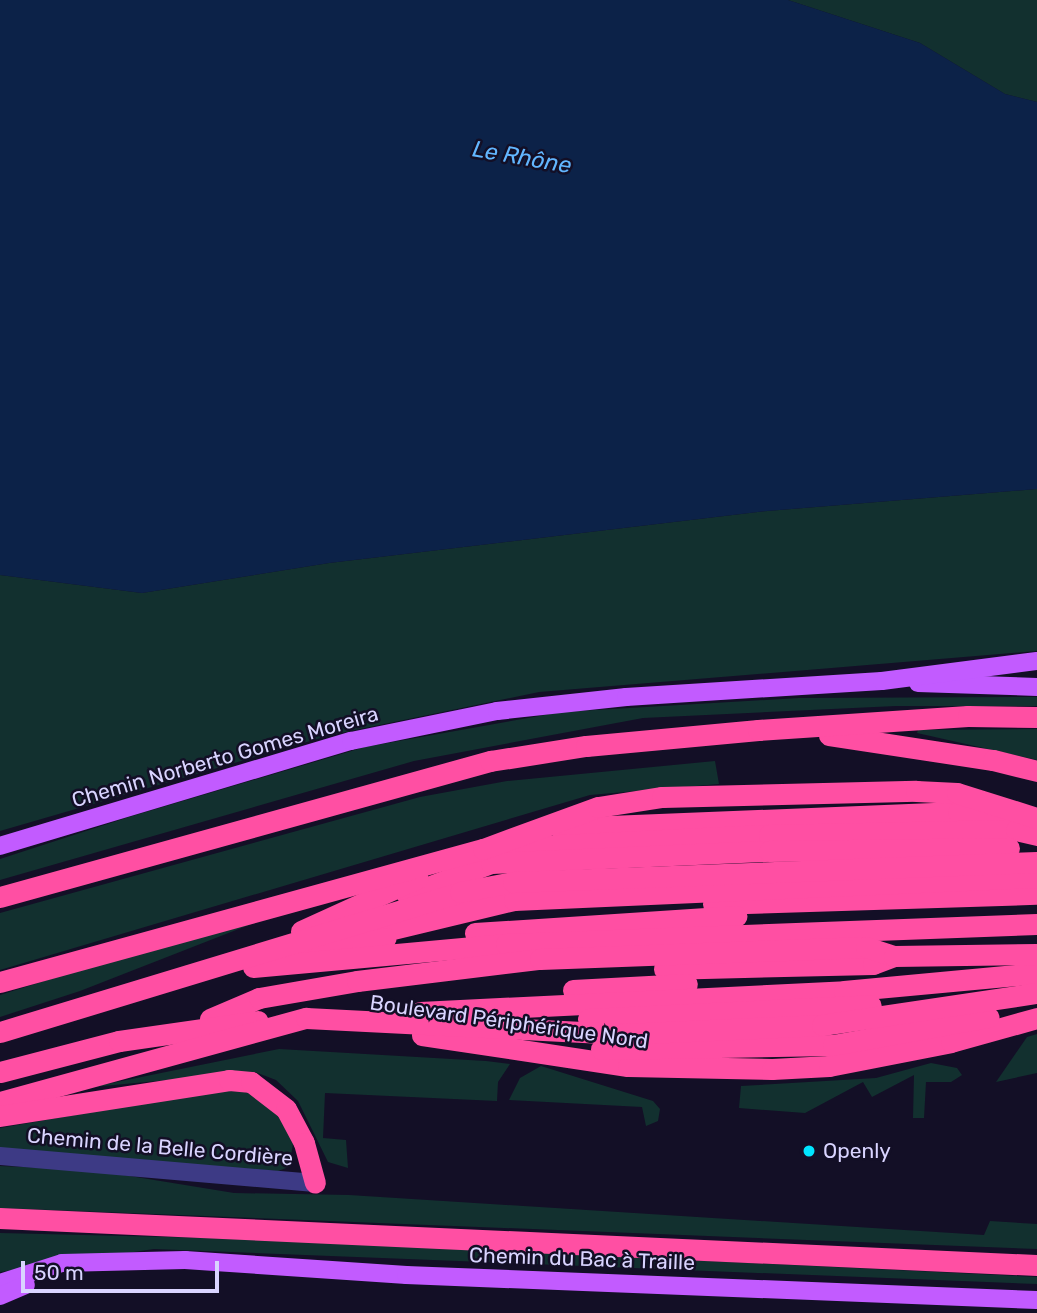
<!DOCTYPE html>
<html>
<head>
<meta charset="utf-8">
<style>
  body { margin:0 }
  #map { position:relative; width:1037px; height:1313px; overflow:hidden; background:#130f26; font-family:Rubik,sans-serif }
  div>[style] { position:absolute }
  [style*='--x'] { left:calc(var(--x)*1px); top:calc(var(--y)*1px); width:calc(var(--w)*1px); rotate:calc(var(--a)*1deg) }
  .green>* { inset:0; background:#12302f }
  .water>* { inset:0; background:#0c2248 }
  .minor>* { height:18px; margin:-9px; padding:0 9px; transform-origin:9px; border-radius:9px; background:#3d3a85 }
  .major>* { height:18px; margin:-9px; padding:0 9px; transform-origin:9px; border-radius:9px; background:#c25bff }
  .highway>* { height:21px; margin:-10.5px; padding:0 10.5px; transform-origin:10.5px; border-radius:10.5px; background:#ff4fa3 }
  .dots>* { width:19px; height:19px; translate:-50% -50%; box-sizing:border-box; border:4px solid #130f26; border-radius:50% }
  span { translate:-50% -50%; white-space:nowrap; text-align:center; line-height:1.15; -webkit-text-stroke:5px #130f26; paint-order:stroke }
  .street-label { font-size:21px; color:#d9d4ff }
  .poi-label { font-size:21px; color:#d9d4ff }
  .left { translate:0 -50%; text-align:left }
  .water-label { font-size:23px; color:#62b6ff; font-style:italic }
  .scale { position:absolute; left:21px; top:1261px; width:198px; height:32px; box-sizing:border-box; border:4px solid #d9d4ff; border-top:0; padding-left:9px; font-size:21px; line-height:24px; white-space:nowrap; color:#d9d4ff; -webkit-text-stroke:5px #130f26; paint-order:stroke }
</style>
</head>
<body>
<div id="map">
  <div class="green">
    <i style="clip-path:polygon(788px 0,1037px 0,1037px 102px,1005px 94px,920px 43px)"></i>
    <i style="clip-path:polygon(1037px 489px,1037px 651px,539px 692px,331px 735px,0 831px,0 575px,142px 593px,329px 563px,767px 511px)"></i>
    <i style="clip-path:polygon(1037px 697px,1037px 706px,896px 706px,643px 718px,414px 761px,0 880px,0 859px,129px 817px,365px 747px,562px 712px,799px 698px)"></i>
    <i style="clip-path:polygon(1037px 729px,1037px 760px,917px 733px,918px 730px)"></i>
    <i style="clip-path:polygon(715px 761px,719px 784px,590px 795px,0 970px,0 913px,420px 797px,507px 781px)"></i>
    <i style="clip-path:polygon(259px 921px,80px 991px,0 1017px,0 995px,187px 936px)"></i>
    <i style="clip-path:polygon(1037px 1034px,1037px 1073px,996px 1082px,1027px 1037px)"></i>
    <i style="clip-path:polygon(279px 1049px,486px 1061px,510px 1064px,498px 1082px,497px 1101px,325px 1093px,323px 1138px,346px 1140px,348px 1168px,328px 1162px,298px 1101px,276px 1080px,255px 1072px,92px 1087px)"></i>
    <i style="clip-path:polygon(931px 1063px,957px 1068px,962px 1075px,951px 1082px,926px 1082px,924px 1118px,913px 1118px,914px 1075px,872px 1097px,863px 1082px,805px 1113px,739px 1108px,741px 1086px,876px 1078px)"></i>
    <i style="clip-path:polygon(541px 1066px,653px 1101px,660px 1109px,658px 1121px,646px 1126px,642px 1107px,509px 1100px,520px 1078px)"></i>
    <i style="clip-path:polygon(219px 1090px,254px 1093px,282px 1118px,293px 1144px,289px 1167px,278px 1171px,0 1151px,0 1128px)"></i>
    <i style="clip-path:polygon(0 1166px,93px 1170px,234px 1193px,349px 1195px,984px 1235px,990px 1221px,1037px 1224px,1037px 1249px,0 1208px)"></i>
    <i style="clip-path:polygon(0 1233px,251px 1239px,999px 1275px,1037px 1277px,1037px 1284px,154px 1249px,0 1272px)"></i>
  </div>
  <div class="water">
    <i style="clip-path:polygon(0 0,788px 0,920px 43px,1005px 94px,1037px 102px,1037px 489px,767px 511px,329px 563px,142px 593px,0 575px)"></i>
  </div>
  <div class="minor">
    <i style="--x:0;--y:1156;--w:316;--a:4.9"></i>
  </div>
  <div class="major">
    <i style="--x:918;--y:683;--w:119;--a:1.9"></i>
    <i style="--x:0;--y:846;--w:366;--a:-16.7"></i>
    <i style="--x:351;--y:741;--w:149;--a:-11.6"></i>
    <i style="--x:497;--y:711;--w:130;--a:-6.2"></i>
    <i style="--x:626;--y:697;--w:256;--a:-3.6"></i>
    <i style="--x:882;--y:681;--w:156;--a:-7.4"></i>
    <i style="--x:0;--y:1283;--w:65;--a:-17.9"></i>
    <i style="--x:62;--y:1263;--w:123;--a:-1.4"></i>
    <i style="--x:185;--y:1260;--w:222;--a:3.9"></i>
    <i style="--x:406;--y:1275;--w:631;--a:2.27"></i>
    <i style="--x:0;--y:1296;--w:28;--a:-23"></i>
  </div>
  <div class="highway">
    <i style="--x:829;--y:735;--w:166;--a:8.7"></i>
    <i style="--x:993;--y:760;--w:45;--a:14"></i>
    <i style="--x:560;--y:828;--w:398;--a:-2.3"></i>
    <i style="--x:958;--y:812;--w:42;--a:6.8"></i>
    <i style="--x:500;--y:848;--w:269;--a:-2.8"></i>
    <i style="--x:769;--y:835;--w:247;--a:-1.2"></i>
    <i style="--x:1016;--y:830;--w:22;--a:13"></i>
    <i style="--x:407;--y:895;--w:90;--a:-20.9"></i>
    <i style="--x:491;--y:863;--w:278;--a:-2.5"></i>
    <i style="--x:769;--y:851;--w:240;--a:-0.7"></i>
    <i style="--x:0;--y:897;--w:509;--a:-15.51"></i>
    <i style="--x:490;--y:761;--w:97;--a:-8.9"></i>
    <i style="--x:586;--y:746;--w:173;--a:-5.3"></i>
    <i style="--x:758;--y:730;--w:210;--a:-3.8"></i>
    <i style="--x:968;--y:716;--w:69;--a:0.8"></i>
    <i style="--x:713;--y:904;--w:324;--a:-1.8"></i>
    <i style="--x:301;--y:931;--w:128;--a:-24.4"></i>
    <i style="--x:475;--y:933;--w:262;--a:-3.7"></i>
    <i style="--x:372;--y:934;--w:146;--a:-13.5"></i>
    <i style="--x:514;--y:900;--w:524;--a:-2.52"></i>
    <i style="--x:301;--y:954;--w:86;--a:-10.7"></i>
    <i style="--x:253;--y:967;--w:254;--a:-5.2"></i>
    <i style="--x:506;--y:944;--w:531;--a:-2.16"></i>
    <i style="--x:664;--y:969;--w:209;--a:-1.4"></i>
    <i style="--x:873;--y:964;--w:22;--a:-21"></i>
    <i style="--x:0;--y:982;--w:501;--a:-15.4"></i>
    <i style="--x:483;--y:849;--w:122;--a:-20.1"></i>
    <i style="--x:598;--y:807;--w:65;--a:-8.9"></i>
    <i style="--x:662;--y:797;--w:254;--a:-1.4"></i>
    <i style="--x:916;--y:791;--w:41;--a:2.8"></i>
    <i style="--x:957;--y:793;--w:84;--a:17.4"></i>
    <i style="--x:573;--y:990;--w:114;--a:-3"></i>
    <i style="--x:420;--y:1012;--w:425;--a:-2.8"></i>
    <i style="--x:844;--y:991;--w:194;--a:-5.3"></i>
    <i style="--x:210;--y:1019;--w:53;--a:-23.2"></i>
    <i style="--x:259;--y:998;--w:99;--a:-9.8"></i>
    <i style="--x:357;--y:981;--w:184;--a:-6.9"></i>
    <i style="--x:540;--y:959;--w:326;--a:-2.1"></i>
    <i style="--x:866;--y:947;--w:29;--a:18"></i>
    <i style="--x:894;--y:956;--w:143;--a:-0.8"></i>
    <i style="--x:588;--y:1019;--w:283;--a:-2.8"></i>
    <i style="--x:0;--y:1032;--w:481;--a:-16.9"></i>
    <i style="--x:460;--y:892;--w:54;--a:-10.7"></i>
    <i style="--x:513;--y:882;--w:524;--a:-2.19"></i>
    <i style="--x:422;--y:1035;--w:208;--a:8.6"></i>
    <i style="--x:628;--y:1066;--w:144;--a:1.2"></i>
    <i style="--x:772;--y:1069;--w:57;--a:-3"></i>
    <i style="--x:829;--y:1066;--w:124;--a:-11.1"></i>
    <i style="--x:951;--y:1042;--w:89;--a:-15.6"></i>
    <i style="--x:601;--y:1049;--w:232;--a:-1"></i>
    <i style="--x:833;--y:1045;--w:158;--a:-10.2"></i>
    <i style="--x:0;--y:1072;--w:123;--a:-14.6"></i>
    <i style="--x:119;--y:1041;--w:140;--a:-8.2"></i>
    <i style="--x:0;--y:1102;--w:317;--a:-15.4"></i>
    <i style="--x:306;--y:1018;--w:317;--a:2.9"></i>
    <i style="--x:623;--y:1034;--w:199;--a:-2.6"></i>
    <i style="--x:822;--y:1025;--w:217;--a:-8.5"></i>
    <i style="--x:0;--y:1116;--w:232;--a:-8.9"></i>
    <i style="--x:229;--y:1080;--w:22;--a:5"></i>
    <i style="--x:251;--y:1082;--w:44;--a:37.6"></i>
    <i style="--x:286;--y:1109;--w:38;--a:62"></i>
    <i style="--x:304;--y:1143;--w:41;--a:74.6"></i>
    <i style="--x:0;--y:1218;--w:1038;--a:2.6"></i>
  </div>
  <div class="dots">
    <i style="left:809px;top:1151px;background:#00e5ff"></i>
  </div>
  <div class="street-label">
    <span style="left:225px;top:757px;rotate:-16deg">Chemin Norberto Gomes Moreira</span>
    <span style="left:509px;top:1022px;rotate:8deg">Boulevard Périphérique Nord</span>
    <span style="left:160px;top:1147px;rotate:5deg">Chemin de la Belle Cordière</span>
    <span style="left:582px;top:1259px;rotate:2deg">Chemin du Bac à Traille</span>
  </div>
  <div class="poi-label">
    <span class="left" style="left:823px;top:1151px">Openly</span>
  </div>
  <div class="water-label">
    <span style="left:522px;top:157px;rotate:10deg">Le Rhône</span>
  </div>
  <div class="scale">50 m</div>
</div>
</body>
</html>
